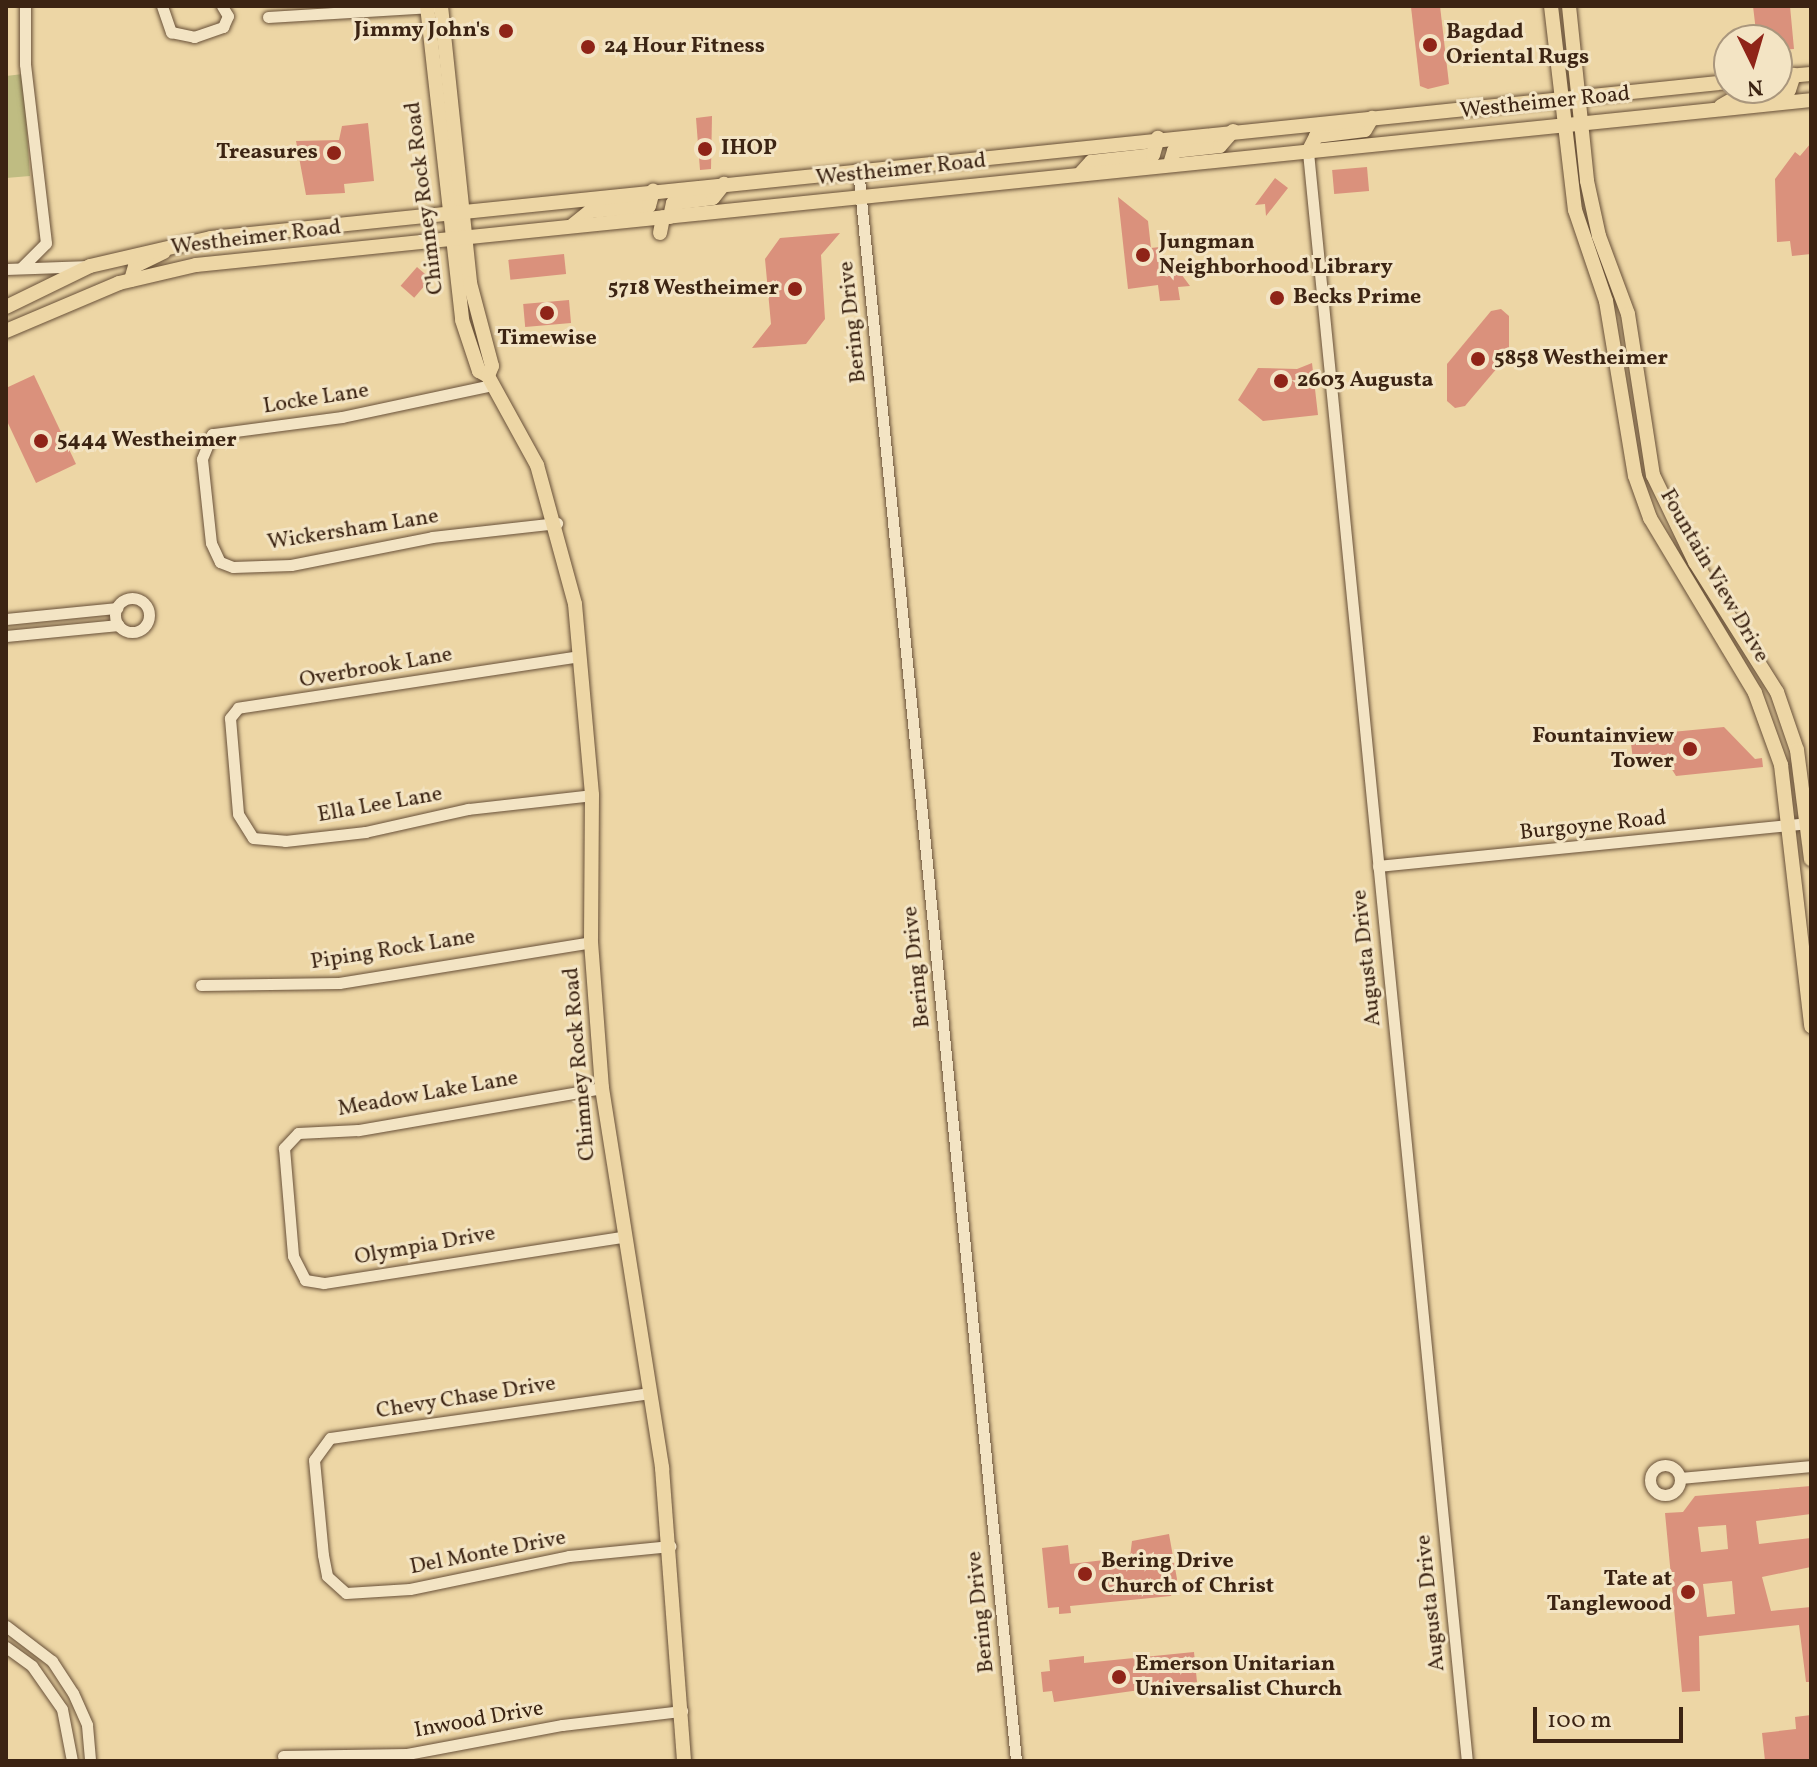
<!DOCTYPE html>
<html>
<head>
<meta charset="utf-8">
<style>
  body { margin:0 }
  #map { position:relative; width:1817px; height:1767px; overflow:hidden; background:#edd6a5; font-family:Vollkorn,serif }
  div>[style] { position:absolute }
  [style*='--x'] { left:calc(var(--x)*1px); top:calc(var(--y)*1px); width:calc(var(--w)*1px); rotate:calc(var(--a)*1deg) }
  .green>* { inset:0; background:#bfbc82 }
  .building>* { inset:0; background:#da917c; transform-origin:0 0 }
  .roads { filter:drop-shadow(0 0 2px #685038) drop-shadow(0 0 2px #685038) }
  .minor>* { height:11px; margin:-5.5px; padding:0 5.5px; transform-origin:5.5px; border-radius:5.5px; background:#f3e4c4 }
  .minor>.ring { margin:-5.5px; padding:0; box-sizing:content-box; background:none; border:11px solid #f3e4c4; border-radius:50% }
  .major>* { height:14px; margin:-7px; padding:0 7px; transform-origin:7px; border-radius:7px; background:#edd6a5 }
  .dots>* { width:22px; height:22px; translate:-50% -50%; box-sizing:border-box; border:4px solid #f3e4c4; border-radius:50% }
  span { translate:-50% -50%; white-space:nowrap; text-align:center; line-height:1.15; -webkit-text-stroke:6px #f3e4c4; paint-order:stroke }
  .poi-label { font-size:22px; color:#3c2413; font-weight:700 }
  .right { translate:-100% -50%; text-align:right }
  .left { translate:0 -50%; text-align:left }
  .street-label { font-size:22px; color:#3c2413 }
  .frame { position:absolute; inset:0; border:8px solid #3c2413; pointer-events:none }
  .north { position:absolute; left:1713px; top:24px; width:80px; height:80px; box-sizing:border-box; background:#f3e4c4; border:2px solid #aa977d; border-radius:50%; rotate:175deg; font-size:22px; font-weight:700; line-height:32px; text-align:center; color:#3c2413 }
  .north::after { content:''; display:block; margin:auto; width:28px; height:36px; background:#8f2418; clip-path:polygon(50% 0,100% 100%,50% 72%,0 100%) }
  .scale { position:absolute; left:1533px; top:1707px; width:150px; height:36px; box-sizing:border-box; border:4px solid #3c2413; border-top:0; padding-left:10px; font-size:24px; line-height:28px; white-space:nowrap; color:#3c2413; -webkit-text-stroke:6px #f3e4c4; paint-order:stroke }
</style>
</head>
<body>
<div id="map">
  <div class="green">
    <i style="clip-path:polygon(23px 74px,30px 176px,6px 178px,6px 76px)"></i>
  </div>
  <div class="building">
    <i style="clip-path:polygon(1440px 6px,1449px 84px,1428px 89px,1420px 86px,1411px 7px)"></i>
    <i style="clip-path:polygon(1753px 6px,1790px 6px,1794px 49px,1777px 50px,1777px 40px,1757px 40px)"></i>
    <i style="clip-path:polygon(712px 116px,711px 169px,700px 170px,696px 118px)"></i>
    <i style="clip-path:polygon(368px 123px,374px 181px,344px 184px,345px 193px,306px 195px,296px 141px,339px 140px,342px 126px)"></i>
    <i style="clip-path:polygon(1811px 143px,1811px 254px,1792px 256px,1790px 241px,1777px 242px,1775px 179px,1795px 152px,1800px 156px)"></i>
    <i style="left:1367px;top:167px;width:24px;height:35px;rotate:85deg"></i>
    <i style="clip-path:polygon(1275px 178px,1288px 188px,1266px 216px,1265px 204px,1255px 205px)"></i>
    <i style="clip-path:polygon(1118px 197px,1148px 221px,1151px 248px,1160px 247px,1162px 264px,1173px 263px,1190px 286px,1178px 287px,1180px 300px,1160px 301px,1158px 285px,1128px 289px)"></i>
    <i style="clip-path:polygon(840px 233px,821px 255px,825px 319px,806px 344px,752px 348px,771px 324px,765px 259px,780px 238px)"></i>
    <i style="left:564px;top:254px;width:20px;height:56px;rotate:84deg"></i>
    <i style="left:417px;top:267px;width:18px;height:25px;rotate:41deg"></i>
    <i style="left:569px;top:300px;width:23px;height:46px;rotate:85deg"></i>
    <i style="clip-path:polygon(1501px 309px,1509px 316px,1509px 354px,1465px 406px,1455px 408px,1447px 401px,1447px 364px,1491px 311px)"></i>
    <i style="clip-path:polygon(1312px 363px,1318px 415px,1263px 421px,1238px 400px,1258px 368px,1297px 369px)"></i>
    <i style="clip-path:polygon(34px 375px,76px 464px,36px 483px,6px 419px,6px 388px)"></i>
    <i style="clip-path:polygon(1724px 727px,1755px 759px,1762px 758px,1763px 767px,1676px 776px,1668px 763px,1634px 767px,1630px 736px)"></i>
    <i style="clip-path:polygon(evenodd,1811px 1486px,1811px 1514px,1756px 1521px,1759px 1544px,1811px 1538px,1811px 1567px,1762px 1577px,1771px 1611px,1811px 1607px,1811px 1682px,1806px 1682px,1799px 1625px,1699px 1636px,1700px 1691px,1682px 1692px,1665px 1513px,1683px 1512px,1695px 1496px,1811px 1486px,1726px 1525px,1728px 1549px,1701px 1552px,1698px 1527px,1726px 1525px,1811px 1486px,1732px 1581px,1735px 1614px,1707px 1617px,1703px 1584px,1732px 1581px)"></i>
    <i style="clip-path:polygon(1169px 1534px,1177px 1579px,1171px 1596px,1070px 1606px,1071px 1613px,1059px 1614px,1059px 1607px,1048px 1608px,1042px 1548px,1068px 1545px,1070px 1564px,1130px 1557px,1132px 1541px)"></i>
    <i style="clip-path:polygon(1194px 1652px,1197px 1682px,1054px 1702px,1052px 1691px,1043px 1692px,1041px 1672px,1050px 1671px,1049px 1660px,1084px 1656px,1084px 1663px)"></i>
    <i style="clip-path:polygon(1811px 1715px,1811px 1761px,1765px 1761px,1762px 1733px,1796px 1729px,1795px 1717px)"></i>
  </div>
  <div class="roads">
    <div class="minor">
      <i style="--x:162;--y:6;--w:28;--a:71"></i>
      <i style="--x:171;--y:32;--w:24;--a:12"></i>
      <i style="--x:194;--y:37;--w:31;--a:-19"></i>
      <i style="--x:223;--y:27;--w:12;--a:-66"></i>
      <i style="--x:228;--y:16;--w:12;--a:-121"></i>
      <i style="--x:268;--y:17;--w:164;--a:-3.5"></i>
      <i style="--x:1308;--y:152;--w:1617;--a:84.36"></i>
      <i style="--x:858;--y:169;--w:1600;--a:84.33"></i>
      <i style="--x:21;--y:268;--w:35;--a:-45"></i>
      <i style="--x:46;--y:243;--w:180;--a:-96.7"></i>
      <i style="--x:25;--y:64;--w:58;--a:-90"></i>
      <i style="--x:6;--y:269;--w:84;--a:-2"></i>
      <i style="--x:492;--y:385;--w:153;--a:168"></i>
      <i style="--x:342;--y:417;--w:131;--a:172.5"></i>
      <i style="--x:212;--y:434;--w:27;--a:112"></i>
      <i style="--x:202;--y:459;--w:84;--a:83.9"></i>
      <i style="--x:211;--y:543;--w:21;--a:65"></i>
      <i style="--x:220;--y:562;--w:14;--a:21"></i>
      <i style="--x:233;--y:567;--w:58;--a:-2"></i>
      <i style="--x:291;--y:565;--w:144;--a:-11.2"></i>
      <i style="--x:432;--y:537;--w:126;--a:-6.4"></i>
      <i class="ring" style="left:115px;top:598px;width:23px;height:23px"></i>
      <i style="--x:6;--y:619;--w:112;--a:-5.7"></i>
      <i style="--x:6;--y:636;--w:113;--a:-5.6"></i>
      <i style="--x:580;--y:656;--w:346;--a:171.4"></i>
      <i style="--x:238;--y:708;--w:13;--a:129"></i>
      <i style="--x:230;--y:718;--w:96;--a:85.2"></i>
      <i style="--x:238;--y:814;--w:28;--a:58"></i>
      <i style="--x:253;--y:838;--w:32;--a:5"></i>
      <i style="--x:285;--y:841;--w:81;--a:-6.4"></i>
      <i style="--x:365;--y:832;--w:106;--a:-12.6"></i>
      <i style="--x:468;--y:809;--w:125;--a:-6.4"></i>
      <i style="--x:1378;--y:866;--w:435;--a:-5.7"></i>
      <i style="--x:201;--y:985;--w:138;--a:-0.8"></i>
      <i style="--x:339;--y:983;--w:255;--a:-9.2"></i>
      <i style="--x:602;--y:1088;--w:248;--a:170.2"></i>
      <i style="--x:358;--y:1130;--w:60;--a:177.1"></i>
      <i style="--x:298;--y:1133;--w:21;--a:133"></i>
      <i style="--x:284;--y:1148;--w:108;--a:85.2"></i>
      <i style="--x:293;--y:1256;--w:27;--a:63"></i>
      <i style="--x:305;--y:1280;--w:19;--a:9"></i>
      <i style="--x:324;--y:1283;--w:302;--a:-8.8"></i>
      <i style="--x:650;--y:1393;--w:323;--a:172"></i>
      <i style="--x:330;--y:1438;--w:27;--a:126"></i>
      <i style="--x:314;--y:1460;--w:95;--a:84.6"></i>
      <i style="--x:323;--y:1555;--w:21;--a:79"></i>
      <i style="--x:327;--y:1576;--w:25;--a:42"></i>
      <i style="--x:346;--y:1593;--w:64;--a:-3.6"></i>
      <i style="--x:410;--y:1589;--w:162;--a:-11.7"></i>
      <i style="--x:569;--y:1556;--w:102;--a:-5.6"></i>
      <i class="ring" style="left:1650px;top:1465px;width:19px;height:19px"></i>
      <i style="--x:1680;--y:1478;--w:132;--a:-5.2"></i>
      <i style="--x:6;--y:1626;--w:58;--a:37.3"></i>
      <i style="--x:52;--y:1661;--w:38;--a:57"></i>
      <i style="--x:73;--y:1693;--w:35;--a:66"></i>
      <i style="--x:87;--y:1725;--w:36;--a:85"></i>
      <i style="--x:6;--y:1647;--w:32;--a:36"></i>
      <i style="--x:32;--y:1666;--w:52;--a:55.1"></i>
      <i style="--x:62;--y:1709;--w:53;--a:79.1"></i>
      <i style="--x:283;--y:1756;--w:124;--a:-0.9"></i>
      <i style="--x:407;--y:1754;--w:158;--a:-10.6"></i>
      <i style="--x:562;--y:1725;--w:121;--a:-6.7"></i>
    </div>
    <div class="major">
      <i style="--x:427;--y:6;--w:316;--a:83.6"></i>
      <i style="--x:462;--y:320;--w:54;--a:71.6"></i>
      <i style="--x:479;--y:371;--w:10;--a:29"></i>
      <i style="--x:488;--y:376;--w:102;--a:61.2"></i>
      <i style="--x:537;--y:465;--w:144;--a:74.7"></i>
      <i style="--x:575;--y:604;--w:192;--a:84.9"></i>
      <i style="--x:592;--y:795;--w:147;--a:90.4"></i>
      <i style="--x:591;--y:942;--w:146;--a:85.7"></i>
      <i style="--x:602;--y:1088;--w:385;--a:81"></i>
      <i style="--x:662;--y:1468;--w:294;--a:85.7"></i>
      <i style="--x:441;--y:6;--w:279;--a:84"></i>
      <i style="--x:470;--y:283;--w:86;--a:75.2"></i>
      <i style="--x:492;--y:366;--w:11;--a:112"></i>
      <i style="--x:1551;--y:6;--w:205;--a:83.3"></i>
      <i style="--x:1575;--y:210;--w:96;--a:71.2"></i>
      <i style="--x:1606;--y:301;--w:177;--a:80.6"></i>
      <i style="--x:1635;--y:476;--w:45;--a:70.3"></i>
      <i style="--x:1650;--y:518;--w:204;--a:59"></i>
      <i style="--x:1755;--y:693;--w:77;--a:70.1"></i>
      <i style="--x:1781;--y:765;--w:263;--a:83.4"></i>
      <i style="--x:1569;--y:6;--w:176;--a:84.1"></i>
      <i style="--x:1587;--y:181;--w:56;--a:77.7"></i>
      <i style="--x:1599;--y:236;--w:83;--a:69.6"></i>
      <i style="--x:1628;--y:314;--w:163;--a:81.2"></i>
      <i style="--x:1653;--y:475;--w:97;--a:64.2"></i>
      <i style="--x:1695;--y:562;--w:154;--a:57.8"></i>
      <i style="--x:1777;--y:692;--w:61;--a:71"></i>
      <i style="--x:1797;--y:750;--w:110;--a:82.7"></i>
      <i style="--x:1777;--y:77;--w:34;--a:-5"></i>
      <i style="--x:1721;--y:106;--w:20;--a:-30"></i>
      <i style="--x:1738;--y:96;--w:51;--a:-6.7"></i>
      <i style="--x:1789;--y:90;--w:16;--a:-72"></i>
      <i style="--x:1308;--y:152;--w:18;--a:-63"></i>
      <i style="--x:1316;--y:136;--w:49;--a:-7"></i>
      <i style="--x:1365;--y:130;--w:14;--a:-60"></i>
      <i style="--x:1170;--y:164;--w:14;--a:-73"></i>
      <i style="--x:1174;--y:151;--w:46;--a:-6.2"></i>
      <i style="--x:1220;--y:146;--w:20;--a:-49"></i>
      <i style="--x:1081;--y:173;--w:15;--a:-48"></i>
      <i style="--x:1091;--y:162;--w:62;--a:-6.4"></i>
      <i style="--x:1153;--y:155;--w:18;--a:-74"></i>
      <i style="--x:670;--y:217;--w:14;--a:-78"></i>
      <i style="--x:673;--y:203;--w:40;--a:-7.1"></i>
      <i style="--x:713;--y:198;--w:18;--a:-52"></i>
      <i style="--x:573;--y:225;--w:22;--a:-39"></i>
      <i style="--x:590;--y:211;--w:59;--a:-4.8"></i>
      <i style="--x:649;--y:206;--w:16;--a:-75"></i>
      <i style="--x:660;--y:233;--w:16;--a:-79"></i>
      <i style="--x:131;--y:280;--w:15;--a:-74"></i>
      <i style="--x:135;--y:266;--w:32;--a:-26"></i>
      <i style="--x:6;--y:307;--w:93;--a:-26"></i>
      <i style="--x:90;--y:266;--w:124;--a:-13"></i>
      <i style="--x:211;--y:238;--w:1526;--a:-5.87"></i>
      <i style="--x:6;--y:331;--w:123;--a:-23"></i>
      <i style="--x:119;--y:283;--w:79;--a:-13.2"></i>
      <i style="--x:196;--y:265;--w:1623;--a:-5.83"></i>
    </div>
  </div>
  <div class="dots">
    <i style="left:506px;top:31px;background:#8f2418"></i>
    <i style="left:1430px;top:45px;background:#8f2418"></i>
    <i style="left:588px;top:47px;background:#8f2418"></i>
    <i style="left:705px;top:149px;background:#8f2418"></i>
    <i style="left:334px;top:153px;background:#8f2418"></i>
    <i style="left:1143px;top:255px;background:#8f2418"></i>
    <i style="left:795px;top:289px;background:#8f2418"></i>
    <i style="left:1277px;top:298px;background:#8f2418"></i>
    <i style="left:547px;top:313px;background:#8f2418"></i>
    <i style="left:1478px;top:359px;background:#8f2418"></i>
    <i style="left:1281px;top:381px;background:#8f2418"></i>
    <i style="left:41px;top:441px;background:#8f2418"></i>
    <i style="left:1690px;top:749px;background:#8f2418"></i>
    <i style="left:1085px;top:1574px;background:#8f2418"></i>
    <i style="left:1688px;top:1592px;background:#8f2418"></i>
    <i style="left:1119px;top:1677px;background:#8f2418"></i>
  </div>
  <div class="poi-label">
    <span class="right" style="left:490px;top:31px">Jimmy John's</span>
    <span class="left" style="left:1446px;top:45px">Bagdad<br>Oriental Rugs</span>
    <span class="left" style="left:604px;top:47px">24 Hour Fitness</span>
    <span class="left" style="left:721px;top:149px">IHOP</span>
    <span class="right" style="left:318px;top:153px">Treasures</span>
    <span class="left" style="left:1159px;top:255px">Jungman<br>Neighborhood Library</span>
    <span class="right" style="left:779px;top:289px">5718 Westheimer</span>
    <span class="left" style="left:1293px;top:298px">Becks Prime</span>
    <span style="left:547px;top:339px">Timewise</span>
    <span class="left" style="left:1494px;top:359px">5858 Westheimer</span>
    <span class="left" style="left:1297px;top:381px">2603 Augusta</span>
    <span class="left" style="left:57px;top:441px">5444 Westheimer</span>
    <span class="right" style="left:1674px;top:749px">Fountainview<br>Tower</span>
    <span class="left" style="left:1101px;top:1574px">Bering Drive<br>Church of Christ</span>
    <span class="right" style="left:1672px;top:1592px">Tate at<br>Tanglewood</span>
    <span class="left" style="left:1135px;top:1677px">Emerson Unitarian<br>Universalist Church</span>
  </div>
  <div class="street-label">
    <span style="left:1545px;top:103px;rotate:-6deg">Westheimer Road</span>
    <span style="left:901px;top:170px;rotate:-6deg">Westheimer Road</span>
    <span style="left:425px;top:198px;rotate:-97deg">Chimney Rock Road</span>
    <span style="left:256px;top:238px;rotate:-7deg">Westheimer Road</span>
    <span style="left:853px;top:322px;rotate:-96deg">Bering Drive</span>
    <span style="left:316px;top:399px;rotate:-9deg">Locke Lane</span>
    <span style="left:353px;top:530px;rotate:-9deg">Wickersham Lane</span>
    <span style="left:1714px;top:576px;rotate:60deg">Fountain View Drive</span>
    <span style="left:376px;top:668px;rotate:-10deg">Overbrook Lane</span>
    <span style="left:380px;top:805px;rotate:-10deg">Ella Lee Lane</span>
    <span style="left:1593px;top:826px;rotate:-6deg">Burgoyne Road</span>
    <span style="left:393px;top:950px;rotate:-9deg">Piping Rock Lane</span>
    <span style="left:1367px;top:958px;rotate:-96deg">Augusta Drive</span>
    <span style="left:917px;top:967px;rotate:-96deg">Bering Drive</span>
    <span style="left:580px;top:1064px;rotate:-95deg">Chimney Rock Road</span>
    <span style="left:428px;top:1094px;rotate:-10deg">Meadow Lake Lane</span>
    <span style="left:425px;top:1246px;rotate:-10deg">Olympia Drive</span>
    <span style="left:466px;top:1398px;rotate:-9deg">Chevy Chase Drive</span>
    <span style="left:488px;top:1553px;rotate:-11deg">Del Monte Drive</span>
    <span style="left:1431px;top:1603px;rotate:-96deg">Augusta Drive</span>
    <span style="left:981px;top:1612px;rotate:-96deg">Bering Drive</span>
    <span style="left:479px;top:1720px;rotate:-10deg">Inwood Drive</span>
  </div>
  <div class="frame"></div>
  <div class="north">N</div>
  <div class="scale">100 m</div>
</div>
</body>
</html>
